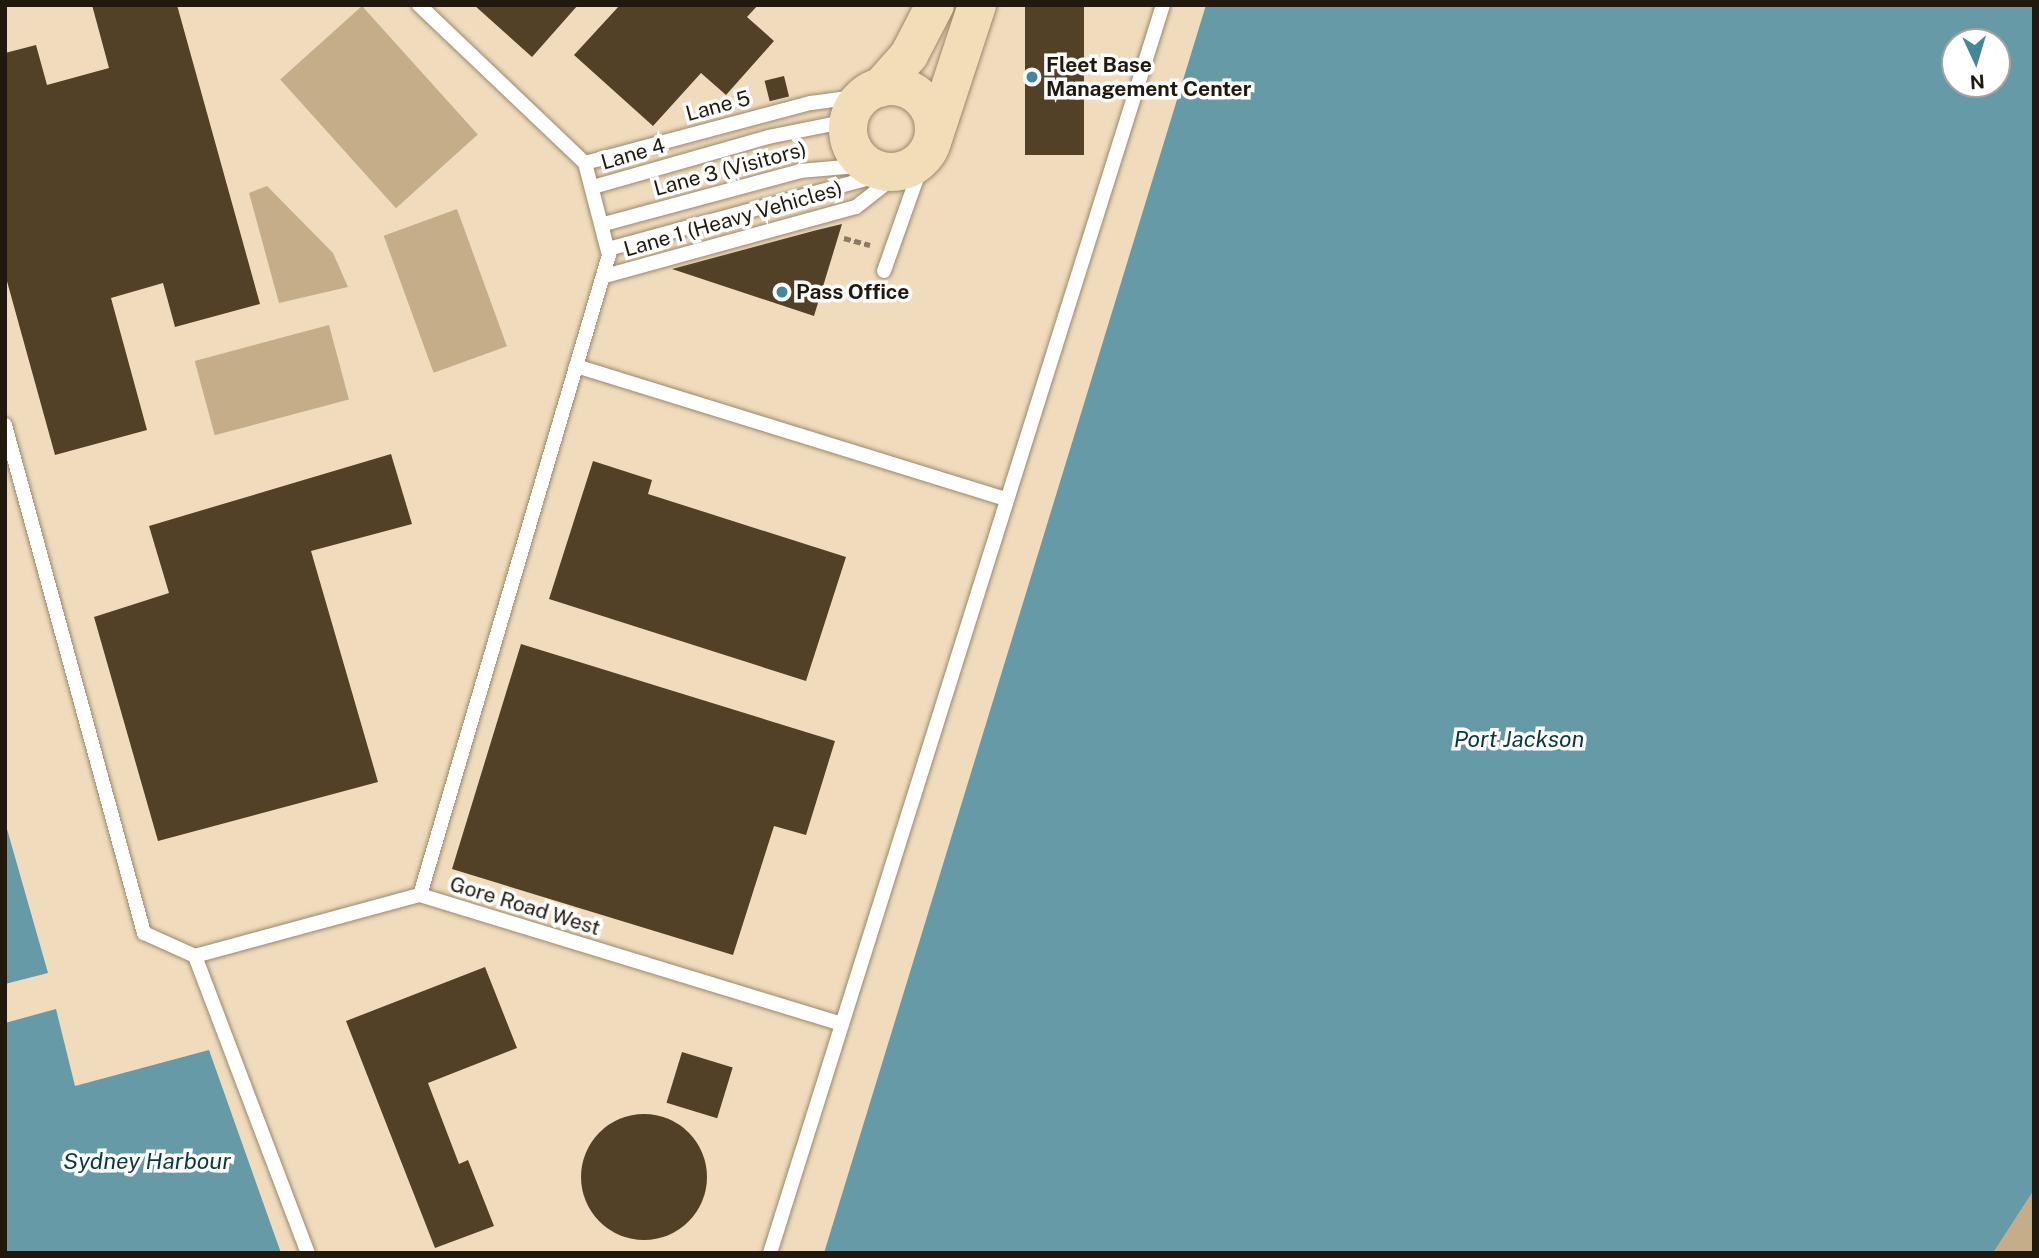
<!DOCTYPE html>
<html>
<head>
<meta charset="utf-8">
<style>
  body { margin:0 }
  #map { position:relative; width:2039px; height:1258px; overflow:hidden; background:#f0dbbd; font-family:"Public Sans",sans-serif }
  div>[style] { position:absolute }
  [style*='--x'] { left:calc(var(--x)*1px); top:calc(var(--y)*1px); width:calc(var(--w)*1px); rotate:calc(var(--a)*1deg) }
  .green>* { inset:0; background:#c5ad89; transform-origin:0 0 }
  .water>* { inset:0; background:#679aa7 }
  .building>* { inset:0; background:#524126; transform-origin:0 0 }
  .round { border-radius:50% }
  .path>* { height:4.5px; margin-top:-2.25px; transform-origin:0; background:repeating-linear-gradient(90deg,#897a66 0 7px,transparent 0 10.5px) }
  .roads { filter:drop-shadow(0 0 2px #9b886c) drop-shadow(0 0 2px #9b886c) }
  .lane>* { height:14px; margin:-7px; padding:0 7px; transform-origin:7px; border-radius:7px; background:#fff }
  .secondary>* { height:38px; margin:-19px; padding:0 19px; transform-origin:19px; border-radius:19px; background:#f1deb9 }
  .secondary>.ring { margin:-19px; padding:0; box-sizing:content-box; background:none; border:38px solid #f1deb9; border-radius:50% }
  .dots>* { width:19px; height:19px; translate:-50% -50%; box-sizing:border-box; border:4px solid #fff; border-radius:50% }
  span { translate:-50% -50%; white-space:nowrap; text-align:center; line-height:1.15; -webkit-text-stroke:7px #fff; paint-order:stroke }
  .poi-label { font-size:21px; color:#21190e; font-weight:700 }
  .left { translate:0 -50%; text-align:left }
  .street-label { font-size:21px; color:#21190e }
  .water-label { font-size:23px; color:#063843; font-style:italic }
  .frame { position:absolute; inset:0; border:7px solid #21190e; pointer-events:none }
  .north { position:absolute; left:1941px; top:28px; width:70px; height:70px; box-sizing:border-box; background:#fff; border:2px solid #a6a39f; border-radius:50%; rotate:176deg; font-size:19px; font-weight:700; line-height:28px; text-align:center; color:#21190e }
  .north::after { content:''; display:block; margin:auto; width:24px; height:32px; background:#448798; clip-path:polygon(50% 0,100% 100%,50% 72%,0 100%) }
</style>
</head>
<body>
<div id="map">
  <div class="green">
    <i style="left:362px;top:6px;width:173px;height:110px;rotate:48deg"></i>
    <i style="clip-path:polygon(267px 186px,333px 253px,348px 287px,279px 303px,249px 193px)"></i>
    <i style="left:457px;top:209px;width:146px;height:78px;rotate:70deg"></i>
    <i style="left:329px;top:325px;width:77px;height:139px;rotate:75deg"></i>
    <i style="clip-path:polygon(2034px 1190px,2034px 1253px,1993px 1253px)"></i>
  </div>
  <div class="water">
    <i style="clip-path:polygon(evenodd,1206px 5px,2034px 5px,2034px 1190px,1993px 1253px,824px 1253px,1206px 5px,1955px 42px,1997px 42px,1997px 84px,1955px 84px,1955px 42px)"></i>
    <i style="clip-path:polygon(5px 822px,48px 973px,5px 984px)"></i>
    <i style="clip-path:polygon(56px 1009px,75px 1086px,209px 1050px,281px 1253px,5px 1253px,5px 1023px)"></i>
  </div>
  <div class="building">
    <i style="clip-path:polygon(92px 5px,177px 5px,260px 304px,175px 327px,163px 283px,111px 298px,147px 430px,55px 455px,5px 274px,5px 53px,36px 45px,47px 85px,109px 68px)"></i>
    <i style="clip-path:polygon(474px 5px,578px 5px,532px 57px)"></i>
    <i style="clip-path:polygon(620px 5px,758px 5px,747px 17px,774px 41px,726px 95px,701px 73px,653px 126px,574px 55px)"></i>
    <i style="left:1025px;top:5px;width:59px;height:150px"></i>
    <i style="left:784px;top:76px;width:21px;height:20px;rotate:76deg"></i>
    <i style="left:766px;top:153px;width:12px;height:38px;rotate:76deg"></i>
    <i style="clip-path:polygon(842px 224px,814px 316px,672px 269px,817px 230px)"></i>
    <i style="clip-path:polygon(391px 454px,412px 524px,311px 551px,378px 782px,158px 841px,94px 617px,169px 593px,149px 526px)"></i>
    <i style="clip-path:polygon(593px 461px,652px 480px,648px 494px,846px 557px,806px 681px,549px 599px)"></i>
    <i style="clip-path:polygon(521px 644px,835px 741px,806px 835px,774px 826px,733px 955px,452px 869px)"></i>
    <i style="clip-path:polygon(485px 967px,517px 1048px,428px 1083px,459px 1164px,468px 1160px,494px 1226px,435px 1248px,346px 1021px)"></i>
    <i style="left:682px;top:1052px;width:53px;height:53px;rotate:17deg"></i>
    <i class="round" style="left:581px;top:1114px;width:126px;height:126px"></i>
  </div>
  <div class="path">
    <i style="--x:844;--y:238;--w:27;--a:15"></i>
  </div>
  <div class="roads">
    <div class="lane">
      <i style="--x:419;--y:5;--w:229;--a:43.6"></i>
      <i style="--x:585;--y:163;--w:95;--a:75.4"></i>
      <i style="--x:609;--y:255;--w:667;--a:106.45"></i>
      <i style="--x:585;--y:163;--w:234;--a:-14.9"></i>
      <i style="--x:811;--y:103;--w:52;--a:-7.7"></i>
      <i style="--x:593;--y:187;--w:182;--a:-15.9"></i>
      <i style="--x:768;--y:137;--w:82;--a:-11.3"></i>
      <i style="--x:604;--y:224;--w:203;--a:-15.1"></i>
      <i style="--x:800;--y:171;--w:68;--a:-5"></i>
      <i style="--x:608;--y:249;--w:293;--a:-15.2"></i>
      <i style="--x:884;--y:271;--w:120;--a:-70.5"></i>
      <i style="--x:605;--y:276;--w:260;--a:-15.4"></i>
      <i style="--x:856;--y:207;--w:60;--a:-38.2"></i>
      <i style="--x:576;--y:366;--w:450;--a:17.2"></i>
      <i style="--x:5;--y:425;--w:527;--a:74.7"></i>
      <i style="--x:144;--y:933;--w:56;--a:24.3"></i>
      <i style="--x:195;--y:956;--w:318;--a:69.2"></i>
      <i style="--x:195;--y:956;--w:233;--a:-15.2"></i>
      <i style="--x:420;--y:895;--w:441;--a:17"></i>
      <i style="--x:770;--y:1253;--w:1308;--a:-72.52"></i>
    </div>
    <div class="secondary">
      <i class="ring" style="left:848px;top:86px;width:48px;height:48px"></i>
      <i style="--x:880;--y:88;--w:44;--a:-48.7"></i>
      <i style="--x:909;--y:55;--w:56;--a:-62.5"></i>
      <i style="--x:934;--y:136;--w:138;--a:-71.8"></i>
    </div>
  </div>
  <div class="dots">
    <i style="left:1032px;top:77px;background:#448798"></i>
    <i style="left:782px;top:292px;background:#448798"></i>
  </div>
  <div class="poi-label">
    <span class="left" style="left:1046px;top:77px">Fleet Base<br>Management Center</span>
    <span class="left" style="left:796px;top:292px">Pass Office</span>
  </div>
  <div class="street-label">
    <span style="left:718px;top:106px;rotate:-15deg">Lane 5</span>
    <span style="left:633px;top:154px;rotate:-16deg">Lane 4</span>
    <span style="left:730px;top:169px;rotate:-15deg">Lane 3 (Visitors)</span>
    <span style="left:733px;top:219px;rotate:-16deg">Lane 1 (Heavy Vehicles)</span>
    <span style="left:525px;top:906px;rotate:17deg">Gore Road West</span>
  </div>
  <div class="water-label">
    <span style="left:1519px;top:739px">Port Jackson</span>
    <span style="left:147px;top:1161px">Sydney Harbour</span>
  </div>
  <div class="frame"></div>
  <div class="north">N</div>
</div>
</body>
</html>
